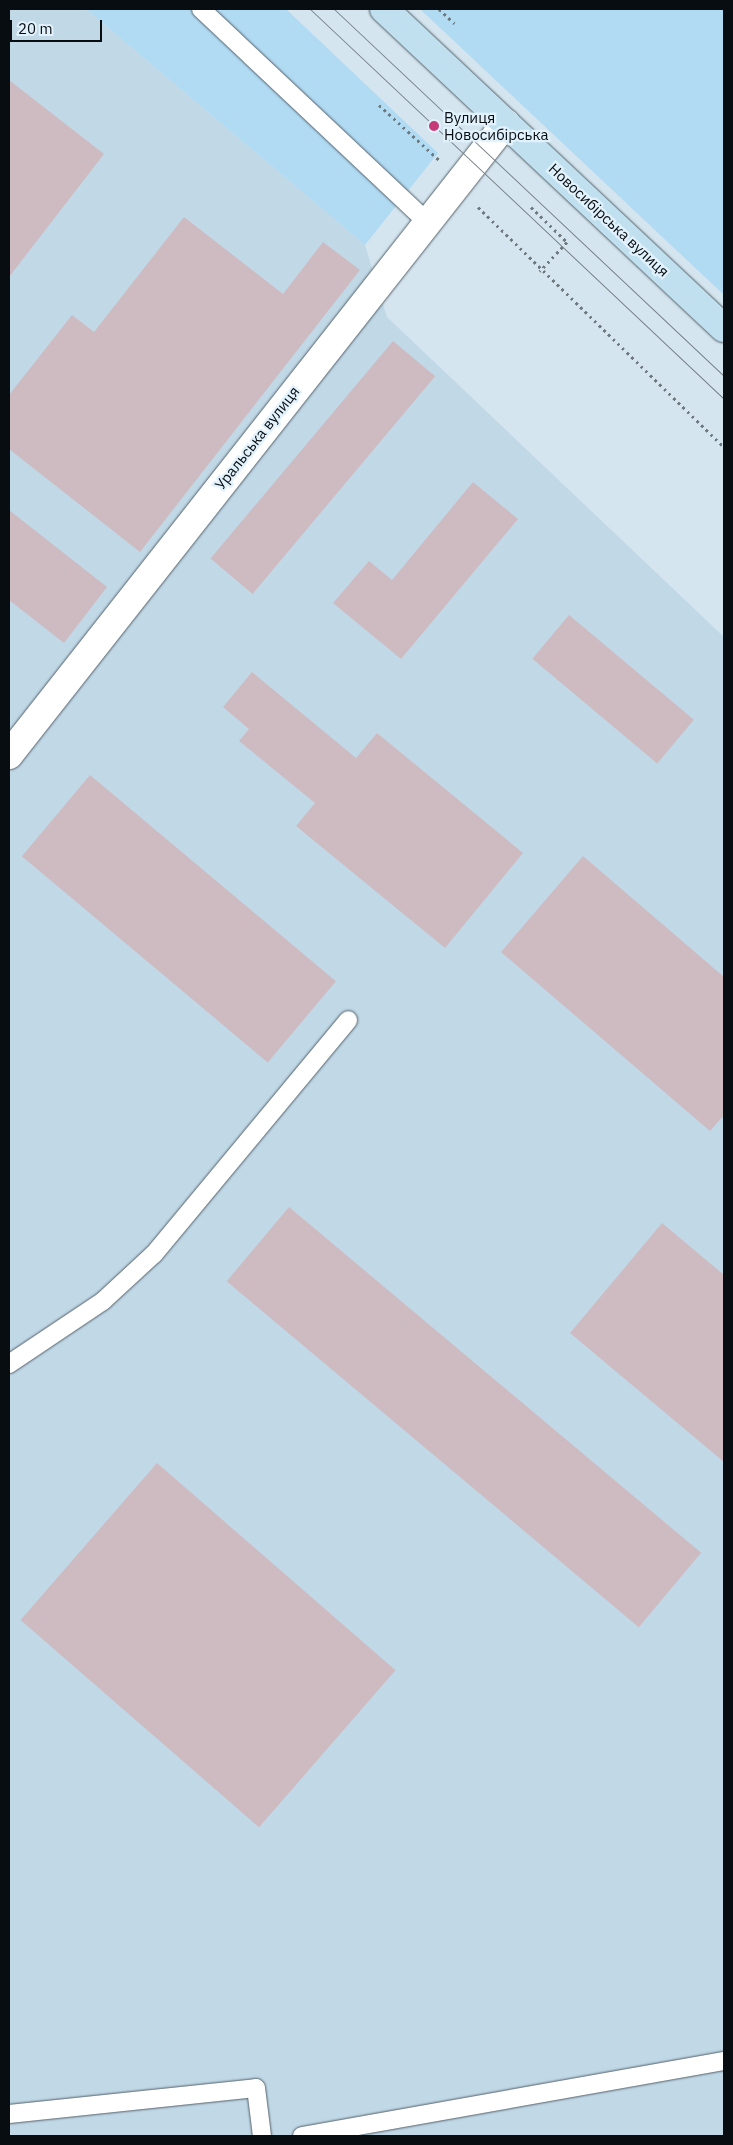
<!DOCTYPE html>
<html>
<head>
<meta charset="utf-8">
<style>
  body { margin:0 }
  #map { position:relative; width:733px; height:2145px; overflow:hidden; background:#d5e5ef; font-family:"IBM Plex Sans",sans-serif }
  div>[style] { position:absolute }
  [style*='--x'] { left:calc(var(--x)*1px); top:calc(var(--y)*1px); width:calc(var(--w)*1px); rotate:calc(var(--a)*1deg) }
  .built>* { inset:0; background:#c1d8e7 }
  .green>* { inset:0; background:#b1daf3 }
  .building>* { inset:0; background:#cebbc1; transform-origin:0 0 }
  .path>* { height:3px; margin-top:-1.5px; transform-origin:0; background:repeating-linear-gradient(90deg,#6e787f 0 2.5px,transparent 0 6.5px) }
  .roads { filter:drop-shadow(0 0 1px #54616a) drop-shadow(0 0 1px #54616a) }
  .lane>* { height:18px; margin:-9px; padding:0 9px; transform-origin:9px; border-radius:9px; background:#fff }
  .street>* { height:28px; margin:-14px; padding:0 14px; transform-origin:14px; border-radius:14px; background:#fff }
  .secondary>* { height:28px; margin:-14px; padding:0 14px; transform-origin:14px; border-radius:14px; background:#c0e0f0 }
  .tram>* { height:1px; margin:-0.5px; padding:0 0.5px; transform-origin:0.5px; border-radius:0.5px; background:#737e85 }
  .dots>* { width:14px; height:14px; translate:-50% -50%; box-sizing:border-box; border:2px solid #e2f2fc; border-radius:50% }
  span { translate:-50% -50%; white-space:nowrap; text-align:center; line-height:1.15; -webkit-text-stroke:4.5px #e2f2fc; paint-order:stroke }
  .poi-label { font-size:15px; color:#080d11 }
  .left { translate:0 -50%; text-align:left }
  .street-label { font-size:15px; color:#080d11 }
  .frame { position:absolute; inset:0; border:10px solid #080d11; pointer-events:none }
  .scale { position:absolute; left:10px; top:20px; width:92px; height:22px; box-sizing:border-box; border:2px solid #080d11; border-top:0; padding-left:6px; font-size:15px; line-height:18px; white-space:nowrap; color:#080d11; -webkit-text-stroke:4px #e2f2fc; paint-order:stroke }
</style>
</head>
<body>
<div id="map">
  <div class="built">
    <i style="clip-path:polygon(9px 9px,86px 9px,365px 245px,387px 317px,724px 637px,724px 2136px,9px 2136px)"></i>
  </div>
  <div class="green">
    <i style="clip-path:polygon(86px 9px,286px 9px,438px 153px,365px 245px)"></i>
    <i style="clip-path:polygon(420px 9px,724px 9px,724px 295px)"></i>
  </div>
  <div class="building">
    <i style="clip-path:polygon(9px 80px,104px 154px,9px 277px)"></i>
    <i style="clip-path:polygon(184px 217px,283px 294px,323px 242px,360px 270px,140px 552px,9px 449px,9px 395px,72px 315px,94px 332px)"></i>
    <i style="left:393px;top:341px;width:55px;height:284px;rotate:40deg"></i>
    <i style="clip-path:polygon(473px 482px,518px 519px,401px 659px,333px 603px,369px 561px,392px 580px)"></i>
    <i style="clip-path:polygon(9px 510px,107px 587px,64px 643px,9px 600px)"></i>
    <i style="left:569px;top:615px;width:163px;height:57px;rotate:40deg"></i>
    <i style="clip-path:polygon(252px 672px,356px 758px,377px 733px,523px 853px,445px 948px,296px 826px,315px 803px,239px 741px,249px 729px,223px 707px)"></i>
    <i style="left:90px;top:775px;width:321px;height:106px;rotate:40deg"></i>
    <i style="clip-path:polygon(583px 856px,724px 977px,724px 1115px,710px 1131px,501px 952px)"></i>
    <i style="left:289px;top:1207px;width:538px;height:97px;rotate:40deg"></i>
    <i style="clip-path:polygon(662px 1223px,724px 1275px,724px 1462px,570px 1333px)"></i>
    <i style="left:157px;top:1463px;width:316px;height:208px;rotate:41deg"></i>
  </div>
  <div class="path">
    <i style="--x:439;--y:9;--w:21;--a:43"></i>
    <i style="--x:379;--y:105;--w:81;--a:42.5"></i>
    <i style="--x:478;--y:207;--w:344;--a:44.3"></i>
    <i style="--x:531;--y:207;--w:50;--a:44.2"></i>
    <i style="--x:567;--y:242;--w:40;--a:133"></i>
  </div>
  <div class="roads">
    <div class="lane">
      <i style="--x:201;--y:9;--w:309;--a:43.3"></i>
      <i style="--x:9;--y:1364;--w:113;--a:-33.8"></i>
      <i style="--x:103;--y:1301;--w:69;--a:-42.7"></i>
      <i style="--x:154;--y:1254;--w:304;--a:-50.3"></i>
      <i style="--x:9;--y:2114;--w:248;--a:-6"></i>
      <i style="--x:256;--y:2088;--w:48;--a:82.9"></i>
      <i style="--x:302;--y:2136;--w:429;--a:-10.1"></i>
    </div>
    <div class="street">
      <i style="--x:9;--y:755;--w:804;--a:-51.82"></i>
    </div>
    <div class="secondary">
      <i style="--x:384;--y:9;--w:466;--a:43.2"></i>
    </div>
  </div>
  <div class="tram">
    <i style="--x:310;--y:9;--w:569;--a:43.29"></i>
    <i style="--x:334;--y:9;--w:536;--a:43.26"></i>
  </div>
  <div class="dots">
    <i style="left:434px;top:126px;background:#c43b78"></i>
  </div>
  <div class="poi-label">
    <span class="left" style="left:444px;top:126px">Вулиця<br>Новосибірська</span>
  </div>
  <div class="street-label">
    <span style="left:609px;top:220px;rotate:43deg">Новосибірська вулиця</span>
    <span style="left:257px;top:438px;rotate:-52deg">Уральська вулиця</span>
  </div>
  <div class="frame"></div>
  <div class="scale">20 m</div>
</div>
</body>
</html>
